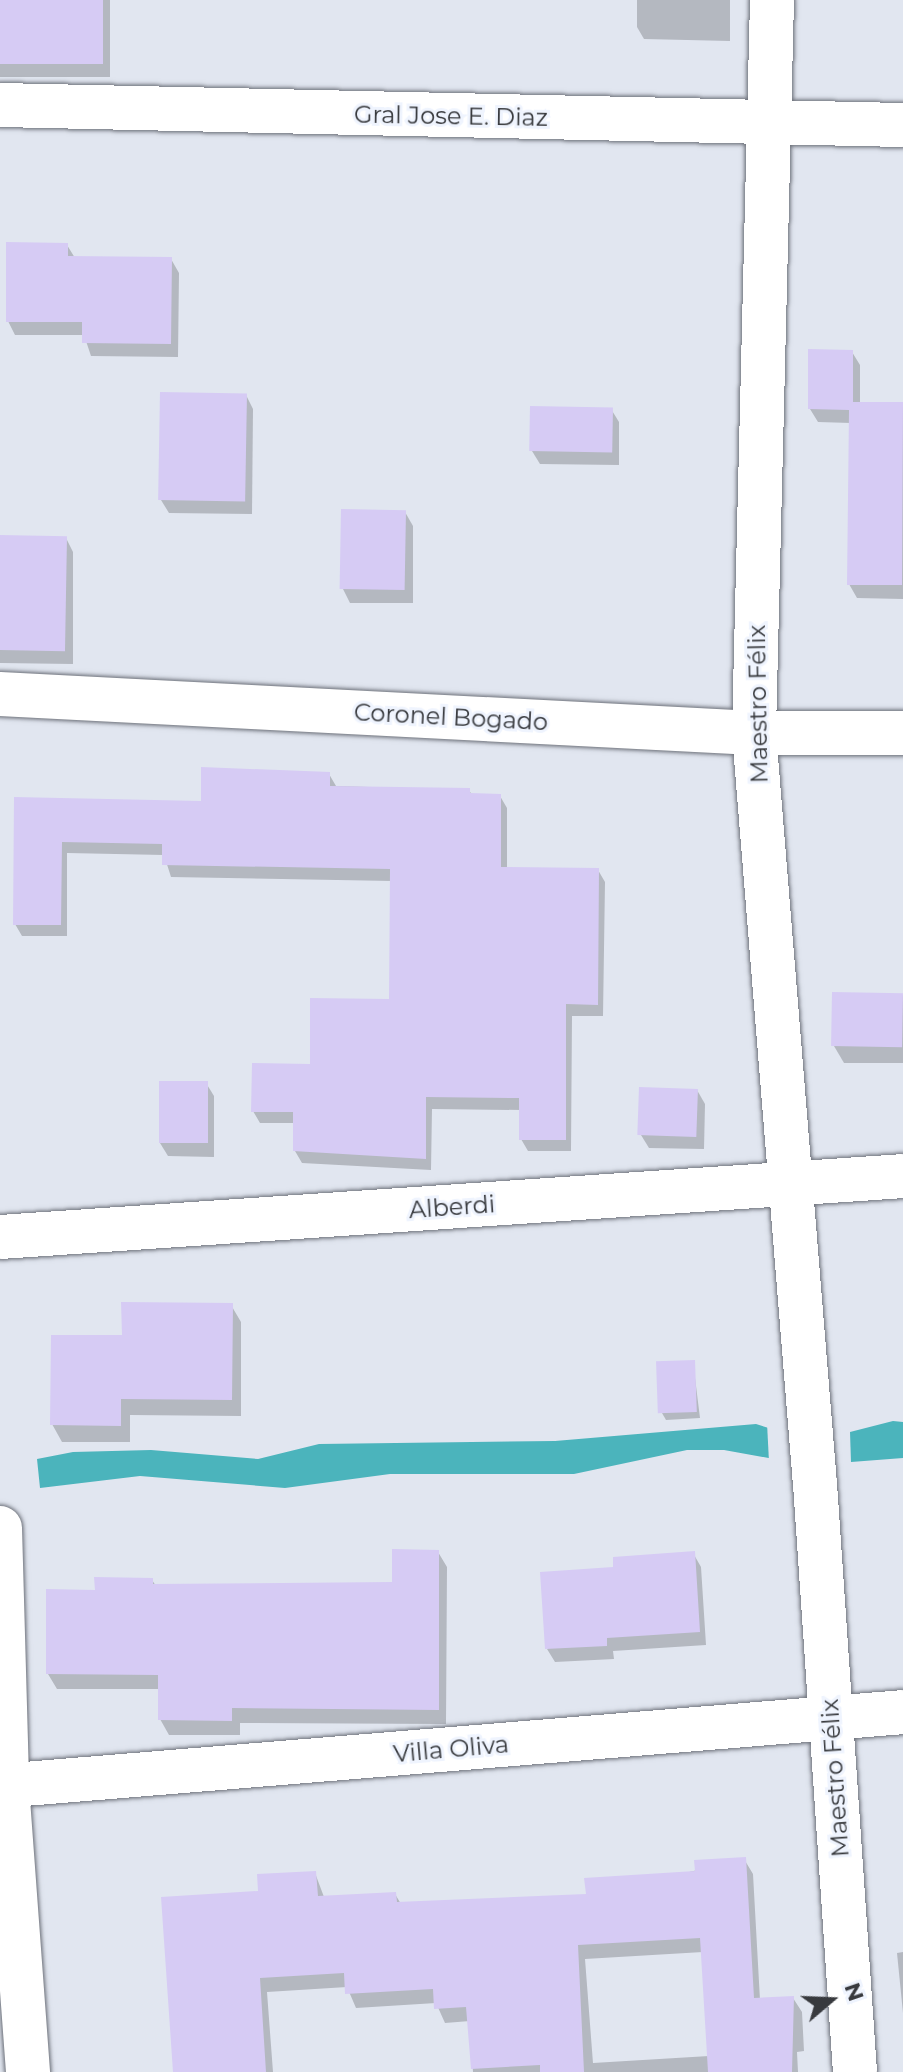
<!DOCTYPE html>
<html>
<head>
<meta charset="utf-8">
<style>
  body { margin:0 }
  #map { position:relative; width:903px; height:2072px; overflow:hidden; background:#e1e6f0; font-family:Montserrat,sans-serif }
  div>[style] { position:absolute }
  [style*='--x'] { left:calc(var(--x)*1px); top:calc(var(--y)*1px); width:calc(var(--w)*1px); rotate:calc(var(--a)*1deg) }
  .water>* { inset:0; background:#4bb4bc }
  .pier>* { inset:0; background:#e1e6f0 }
  .shadow>* { inset:0; background:#0003; transform-origin:0 0 }
  .building>* { inset:0; background:#d6cbf4; transform-origin:0 0 }
  .roads { filter:drop-shadow(0 0 2px #6d717a) drop-shadow(0 0 2px #6d717a) }
  .minor>* { height:44px; margin:-22px; padding:0 22px; transform-origin:22px; border-radius:22px; background:#fff }
  span { translate:-50% -50%; white-space:nowrap; text-align:center; line-height:1.15; -webkit-text-stroke:6px #eff4fe; paint-order:stroke }
  .street-label { font-size:24px; color:#383a3e }
  .north { position:absolute; left:791px; top:1960px; width:80px; height:80px; -webkit-text-stroke:6px #eff4fe; paint-order:stroke; rotate:71deg; font-size:22px; font-weight:700; line-height:32px; text-align:center; color:#383a3e }
  .north::after { content:''; display:block; margin:auto; width:28px; height:36px; background:#383a3e; clip-path:polygon(50% 0,100% 100%,50% 72%,0 100%) }
</style>
</head>
<body>
<div id="map">
  <div class="water">
    <i style="clip-path:polygon(893px 1421px,903px 1422px,903px 1458px,851px 1462px,850px 1432px)"></i>
    <i style="clip-path:polygon(756px 1424px,772px 1429px,774px 1459px,724px 1450px,687px 1450px,574px 1474px,390px 1474px,285px 1488px,140px 1476px,40px 1488px,37px 1459px,73px 1452px,151px 1450px,258px 1459px,319px 1444px,555px 1441px)"></i>
  </div>
  <div class="pier">
    <i style="clip-path:polygon(767px 1423px,776px 1428px,774px 1463px,769px 1462px)"></i>
  </div>
  <div class="shadow">
    <i style="left:0;top:0;width:110px;height:77px"></i>
    <i style="clip-path:polygon(637px 0,730px 0,730px 41px,644px 39px,637px 27px)"></i>
    <i style="clip-path:polygon(67px 245px,75px 258px,171px 259px,179px 273px,178px 357px,91px 356px,84px 335px,15px 335px,8px 321px)"></i>
    <i style="clip-path:polygon(852px 352px,860px 365px,860px 404px,903px 404px,903px 599px,857px 598px,849px 584px,851px 423px,818px 422px,810px 409px)"></i>
    <i style="clip-path:polygon(246px 395px,253px 409px,252px 514px,169px 513px,161px 500px)"></i>
    <i style="clip-path:polygon(611px 409px,619px 422px,619px 465px,540px 464px,532px 451px)"></i>
    <i style="clip-path:polygon(405px 512px,413px 526px,413px 603px,350px 603px,343px 589px)"></i>
    <i style="clip-path:polygon(0 537px,66px 538px,73px 552px,73px 664px,0 663px)"></i>
    <i style="clip-path:polygon(329px 774px,336px 786px,469px 790px,472px 795px,500px 796px,507px 808px,507px 869px,598px 870px,605px 882px,603px 1016px,572px 1016px,571px 1151px,528px 1151px,521px 1139px,521px 1110px,432px 1109px,431px 1170px,302px 1163px,295px 1151px,295px 1123px,260px 1123px,253px 1111px,391px 1001px,392px 881px,171px 877px,164px 855px,67px 853px,67px 936px,22px 936px,15px 924px,16px 799px,203px 803px)"></i>
    <i style="clip-path:polygon(903px 995px,903px 1063px,844px 1063px,834px 1046px)"></i>
    <i style="clip-path:polygon(206px 1083px,214px 1096px,214px 1157px,168px 1156px,160px 1143px)"></i>
    <i style="clip-path:polygon(697px 1090px,705px 1104px,704px 1149px,649px 1148px,641px 1135px)"></i>
    <i style="clip-path:polygon(231px 1305px,241px 1322px,241px 1416px,130px 1415px,130px 1442px,62px 1442px,52px 1424px,124px 1337px)"></i>
    <i style="clip-path:polygon(693px 1362px,700px 1418px,666px 1420px,662px 1413px)"></i>
    <i style="clip-path:polygon(438px 1552px,447px 1567px,446px 1724px,240px 1723px,240px 1735px,169px 1735px,160px 1719px,160px 1689px,57px 1689px,48px 1674px,97px 1592px,152px 1580px,156px 1586px,394px 1584px)"></i>
    <i style="clip-path:polygon(693px 1553px,701px 1567px,706px 1645px,613px 1651px,614px 1659px,555px 1662px,547px 1649px)"></i>
    <i style="clip-path:polygon(evenodd,744px 1859px,753px 1874px,760px 2000px,793px 1998px,802px 2012px,804px 2051px,797px 2052px,798px 2072px,473px 2072px,470px 2021px,445px 2023px,436px 2003px,356px 2008px,347px 1987px,267px 1992px,273px 2072px,173px 2072px,260px 1893px,315px 1873px,324px 1897px,395px 1894px,401px 1904px,588px 1896px,744px 1859px,703px 1952px,709px 2056px,593px 2063px,585px 1959px,703px 1952px)"></i>
    <i style="clip-path:polygon(903px 1952px,903px 2013px,897px 1953px)"></i>
  </div>
  <div class="building">
    <i style="left:0;top:0;width:103px;height:64px"></i>
    <i style="clip-path:polygon(6px 242px,68px 243px,68px 256px,172px 257px,171px 344px,82px 343px,82px 322px,6px 322px)"></i>
    <i style="clip-path:polygon(808px 349px,853px 350px,853px 402px,903px 402px,902px 585px,847px 585px,849px 410px,808px 409px)"></i>
    <i style="left:160px;top:392px;width:87px;height:108px;rotate:1deg"></i>
    <i style="left:530px;top:406px;width:83px;height:45px;rotate:1deg"></i>
    <i style="left:341px;top:509px;width:65px;height:80px;rotate:1deg"></i>
    <i style="left:0;top:535px;width:67px;height:115px;rotate:1deg"></i>
    <i style="clip-path:polygon(201px 767px,330px 772px,330px 786px,470px 788px,470px 793px,501px 794px,501px 867px,599px 868px,598px 1005px,566px 1004px,566px 1140px,519px 1140px,519px 1098px,426px 1097px,426px 1159px,293px 1151px,293px 1112px,251px 1112px,252px 1063px,310px 1064px,310px 998px,389px 999px,390px 869px,162px 865px,162px 844px,62px 842px,61px 925px,13px 925px,14px 797px,201px 801px)"></i>
    <i style="left:832px;top:992px;width:71px;height:54px;rotate:1deg"></i>
    <i style="left:159px;top:1081px;width:49px;height:62px"></i>
    <i style="left:639px;top:1087px;width:59px;height:48px;rotate:2deg"></i>
    <i style="clip-path:polygon(121px 1302px,233px 1303px,232px 1400px,121px 1399px,121px 1426px,50px 1425px,51px 1335px,122px 1335px)"></i>
    <i style="left:695px;top:1360px;width:52px;height:39px;rotate:88deg"></i>
    <i style="clip-path:polygon(392px 1549px,439px 1550px,439px 1710px,232px 1708px,232px 1721px,158px 1720px,158px 1675px,46px 1674px,46px 1589px,95px 1590px,94px 1577px,153px 1578px,153px 1584px,392px 1582px)"></i>
    <i style="clip-path:polygon(695px 1551px,700px 1632px,607px 1638px,607px 1646px,545px 1649px,540px 1572px,613px 1567px,613px 1557px)"></i>
    <i style="clip-path:polygon(746px 1857px,754px 1998px,794px 1996px,792px 2072px,708px 2072px,700px 1938px,578px 1945px,584px 2072px,540px 2072px,540px 2065px,471px 2069px,466px 2007px,434px 2009px,433px 1989px,345px 1994px,344px 1973px,260px 1978px,266px 2072px,173px 2072px,161px 1897px,258px 1891px,257px 1874px,316px 1871px,318px 1896px,396px 1892px,397px 1902px,586px 1894px,584px 1878px,695px 1871px,694px 1860px)"></i>
  </div>
  <div class="roads">
    <div class="minor">
      <i style="--x:772;--y:0;--w:733;--a:91.41"></i>
      <i style="--x:754;--y:733;--w:753;--a:85.36"></i>
      <i style="--x:815;--y:1484;--w:589;--a:86.11"></i>
      <i style="--x:0;--y:105;--w:903;--a:1.27"></i>
      <i style="--x:0;--y:694;--w:755;--a:2.96"></i>
      <i style="--x:754;--y:733;--w:149;--a:0"></i>
      <i style="--x:0;--y:1237;--w:905;--a:-3.86"></i>
      <i style="--x:0;--y:1528;--w:258;--a:88.4"></i>
      <i style="--x:7;--y:1786;--w:287;--a:85.8"></i>
      <i style="--x:0;--y:1786;--w:906;--a:-4.68"></i>
    </div>
  </div>
  <div class="street-label">
    <span style="left:451px;top:116px;rotate:1deg">Gral Jose E. Diaz</span>
    <span style="left:758px;top:704px;rotate:-91deg">Maestro Félix</span>
    <span style="left:451px;top:717px;rotate:3deg">Coronel Bogado</span>
    <span style="left:452px;top:1207px;rotate:-4deg">Alberdi</span>
    <span style="left:451px;top:1749px;rotate:-5deg">Villa Oliva</span>
    <span style="left:835px;top:1778px;rotate:-94deg">Maestro Félix</span>
  </div>
  <div class="north">N</div>
</div>
</body>
</html>
